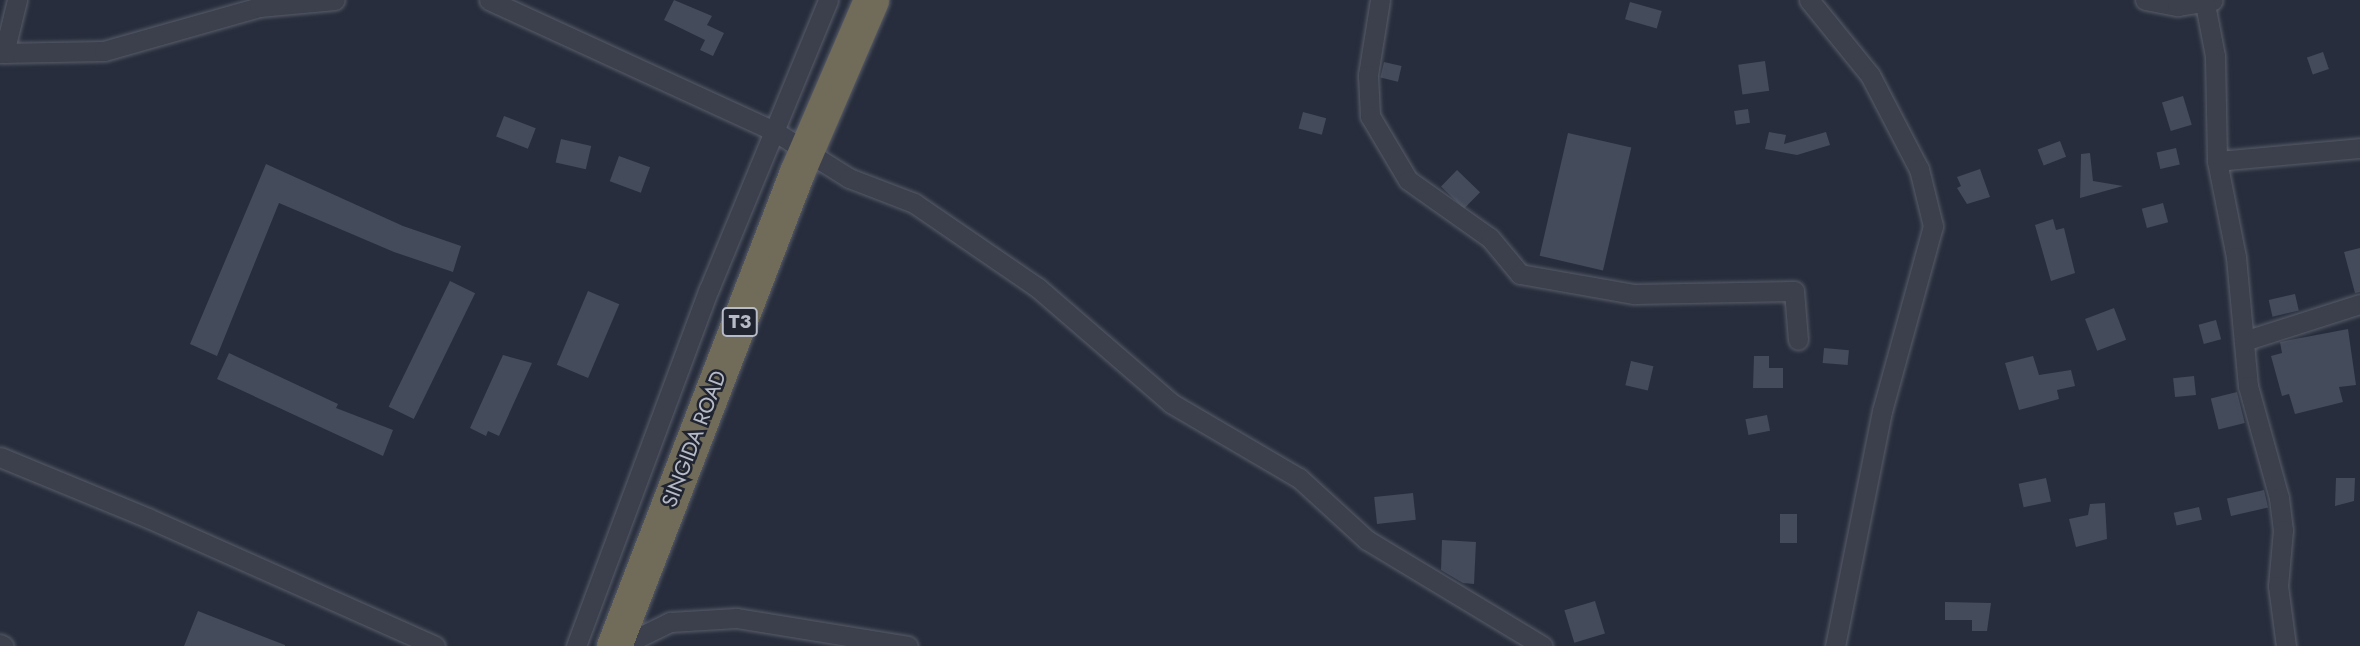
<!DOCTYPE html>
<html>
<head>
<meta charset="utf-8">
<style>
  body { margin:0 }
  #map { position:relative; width:2360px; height:646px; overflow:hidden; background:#272d3c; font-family:Jost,sans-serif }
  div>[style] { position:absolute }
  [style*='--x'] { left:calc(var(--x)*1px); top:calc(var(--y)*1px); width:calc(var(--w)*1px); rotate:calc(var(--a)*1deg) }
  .building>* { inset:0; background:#444b5b; transform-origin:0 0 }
  .roads { filter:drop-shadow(0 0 2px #595d6a) drop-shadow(0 0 2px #595d6a) }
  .street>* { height:19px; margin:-9.5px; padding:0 9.5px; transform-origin:9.5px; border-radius:9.5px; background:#3b404c }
  .highway>* { height:35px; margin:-17.5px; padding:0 17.5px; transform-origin:17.5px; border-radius:17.5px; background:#716b59 }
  span { translate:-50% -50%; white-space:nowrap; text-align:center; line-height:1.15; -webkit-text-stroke:5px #202431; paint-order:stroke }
  .shield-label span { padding:2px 5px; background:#202431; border:2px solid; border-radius:5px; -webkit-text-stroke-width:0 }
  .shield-label { font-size:19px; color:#b7bbc7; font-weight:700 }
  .street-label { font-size:21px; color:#b7bbc7 }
</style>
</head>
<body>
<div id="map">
  <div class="building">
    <i style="clip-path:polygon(674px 0,712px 16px,707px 25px,724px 33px,713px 56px,700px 50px,705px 40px,664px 20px)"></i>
    <i style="left:1630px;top:2px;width:33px;height:18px;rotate:16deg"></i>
    <i style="left:2323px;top:52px;width:18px;height:17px;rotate:71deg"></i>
    <i style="left:1765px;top:61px;width:30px;height:27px;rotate:82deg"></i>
    <i style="left:1384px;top:62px;width:18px;height:16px;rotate:13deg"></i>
    <i style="left:2183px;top:96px;width:30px;height:22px;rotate:73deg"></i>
    <i style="left:1748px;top:109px;width:14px;height:14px;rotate:82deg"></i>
    <i style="left:1303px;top:112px;width:24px;height:17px;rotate:15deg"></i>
    <i style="left:504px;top:116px;width:34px;height:22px;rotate:21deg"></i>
    <i style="clip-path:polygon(1769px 132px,1786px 135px,1784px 144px,1826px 132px,1830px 145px,1797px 155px,1765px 149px)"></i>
    <i style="left:1568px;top:133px;width:65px;height:126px;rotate:13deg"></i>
    <i style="left:561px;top:139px;width:31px;height:24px;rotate:13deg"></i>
    <i style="left:2060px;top:141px;width:17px;height:24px;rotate:69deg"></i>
    <i style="left:2176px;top:148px;width:17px;height:20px;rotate:77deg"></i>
    <i style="clip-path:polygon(2090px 153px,2093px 181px,2123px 186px,2080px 198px,2081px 154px)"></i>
    <i style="left:619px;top:156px;width:33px;height:27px;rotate:20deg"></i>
    <i style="clip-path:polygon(266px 164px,403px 226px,461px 246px,453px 272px,394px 252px,279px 203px,217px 356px,190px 344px)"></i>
    <i style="clip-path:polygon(1980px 169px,1990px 197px,1967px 204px,1957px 188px,1961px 186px,1957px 177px)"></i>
    <i style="left:1457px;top:170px;width:32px;height:23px;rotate:44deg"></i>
    <i style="left:2163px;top:203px;width:20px;height:22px;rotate:75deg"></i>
    <i style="clip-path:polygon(2053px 219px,2056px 230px,2064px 228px,2075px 273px,2051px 281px,2035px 225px)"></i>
    <i style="clip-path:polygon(2360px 248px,2360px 292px,2355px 293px,2344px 252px)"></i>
    <i style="left:450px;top:281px;width:28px;height:140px;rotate:26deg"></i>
    <i style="left:588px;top:291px;width:34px;height:80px;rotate:23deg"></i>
    <i style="left:2295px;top:294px;width:17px;height:27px;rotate:77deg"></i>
    <i style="left:2114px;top:308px;width:34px;height:31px;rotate:69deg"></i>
    <i style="left:2216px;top:320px;width:20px;height:18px;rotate:75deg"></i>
    <i style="clip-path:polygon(2348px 329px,2356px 385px,2339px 387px,2343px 402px,2295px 414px,2289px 394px,2282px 396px,2271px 356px,2282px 353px,2280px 342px)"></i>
    <i style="left:1824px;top:348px;width:25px;height:15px;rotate:5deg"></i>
    <i style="clip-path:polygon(229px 353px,338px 404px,336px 408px,393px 430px,383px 456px,217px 379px)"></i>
    <i style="clip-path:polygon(503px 355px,532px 363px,499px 436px,488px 431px,486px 436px,470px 428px)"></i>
    <i style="clip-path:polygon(1754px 356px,1769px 356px,1769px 368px,1783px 368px,1783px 388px,1753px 388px)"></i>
    <i style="clip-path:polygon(2033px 356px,2039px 375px,2071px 370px,2075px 386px,2057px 390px,2059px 399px,2019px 410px,2005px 363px)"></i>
    <i style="left:1631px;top:361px;width:23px;height:25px;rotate:13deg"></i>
    <i style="left:2194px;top:376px;width:19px;height:21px;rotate:84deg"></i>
    <i style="left:2237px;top:392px;width:32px;height:27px;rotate:76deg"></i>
    <i style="left:1767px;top:415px;width:16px;height:22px;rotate:79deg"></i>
    <i style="left:2046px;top:478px;width:24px;height:28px;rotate:78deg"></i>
    <i style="clip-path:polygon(2336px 478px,2355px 478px,2354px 501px,2335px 506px)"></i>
    <i style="left:2264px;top:490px;width:18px;height:38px;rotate:77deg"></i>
    <i style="left:1413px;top:493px;width:27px;height:39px;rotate:84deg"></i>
    <i style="clip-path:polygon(2105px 503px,2107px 539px,2076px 547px,2069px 519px,2088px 515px,2090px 504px)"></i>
    <i style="left:2199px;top:507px;width:13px;height:26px;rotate:77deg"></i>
    <i style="left:1780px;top:514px;width:17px;height:29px"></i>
    <i style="clip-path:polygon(1442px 540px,1476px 542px,1474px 584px,1463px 583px,1441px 570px)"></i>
    <i style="left:1595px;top:601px;width:34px;height:32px;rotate:73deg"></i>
    <i style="clip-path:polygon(1945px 602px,1991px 603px,1987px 631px,1972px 631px,1972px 620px,1945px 620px)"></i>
    <i style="clip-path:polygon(198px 611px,285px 645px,285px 646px,184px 646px)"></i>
  </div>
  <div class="roads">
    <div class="street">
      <i style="--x:489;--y:0;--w:314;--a:24.7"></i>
      <i style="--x:774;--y:131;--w:89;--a:32.1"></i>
      <i style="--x:849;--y:178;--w:70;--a:21"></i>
      <i style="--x:914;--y:203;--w:150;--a:34.4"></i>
      <i style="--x:1038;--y:288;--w:176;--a:40.8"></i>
      <i style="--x:1171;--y:403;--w:148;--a:30.4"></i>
      <i style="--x:1299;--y:478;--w:92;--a:42.4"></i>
      <i style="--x:1367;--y:540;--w:205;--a:31.1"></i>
      <i style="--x:1380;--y:0;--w:76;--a:99.1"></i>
      <i style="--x:1368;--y:75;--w:41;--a:87.2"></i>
      <i style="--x:1370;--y:116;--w:74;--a:59.3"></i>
      <i style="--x:1408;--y:180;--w:100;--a:35.3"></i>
      <i style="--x:1490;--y:238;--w:47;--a:50.2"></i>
      <i style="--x:1520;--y:274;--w:116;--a:10"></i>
      <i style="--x:1634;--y:294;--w:160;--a:-1.1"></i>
      <i style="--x:1794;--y:291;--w:49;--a:85.3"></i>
      <i style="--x:1809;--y:0;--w:97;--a:50.9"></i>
      <i style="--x:1870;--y:75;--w:106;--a:62.5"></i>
      <i style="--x:1919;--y:169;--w:59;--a:76.2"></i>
      <i style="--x:1933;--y:226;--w:192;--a:105.4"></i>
      <i style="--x:1882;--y:411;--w:240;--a:101.3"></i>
      <i style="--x:2145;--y:0;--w:33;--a:11"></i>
      <i style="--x:2177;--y:6;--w:36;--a:-9"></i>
      <i style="--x:2205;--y:4;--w:53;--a:79.1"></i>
      <i style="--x:2215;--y:56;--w:105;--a:88.9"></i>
      <i style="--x:2217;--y:161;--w:98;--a:78.8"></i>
      <i style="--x:2236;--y:257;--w:130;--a:84.7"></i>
      <i style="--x:2248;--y:386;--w:116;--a:74.5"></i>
      <i style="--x:2279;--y:498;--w:32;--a:83"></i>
      <i style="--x:2283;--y:530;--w:56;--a:95.1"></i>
      <i style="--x:2278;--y:586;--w:61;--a:82.4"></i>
      <i style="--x:0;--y:53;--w:104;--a:-1.1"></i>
      <i style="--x:104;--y:51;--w:161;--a:-15.8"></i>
      <i style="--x:259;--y:7;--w:76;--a:-5.3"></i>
      <i style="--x:4;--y:53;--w:55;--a:-76.2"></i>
      <i style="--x:2217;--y:161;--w:144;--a:-5.2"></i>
      <i style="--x:2244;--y:341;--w:122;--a:-17.7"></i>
      <i style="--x:0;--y:457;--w:160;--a:22.4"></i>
      <i style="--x:148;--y:518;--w:314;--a:24"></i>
      <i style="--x:0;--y:644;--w:4;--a:27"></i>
      <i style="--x:576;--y:646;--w:381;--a:-69.6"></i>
      <i style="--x:709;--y:289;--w:313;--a:-67.6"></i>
      <i style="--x:621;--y:646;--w:55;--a:-26.1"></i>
      <i style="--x:670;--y:622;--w:66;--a:-3.5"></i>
      <i style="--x:736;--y:618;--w:174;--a:9.2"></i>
    </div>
    <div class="highway">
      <i style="--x:614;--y:646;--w:508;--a:-68.89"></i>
      <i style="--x:797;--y:172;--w:187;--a:-66.7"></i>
    </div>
  </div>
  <div class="shield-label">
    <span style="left:740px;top:322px">T3</span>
  </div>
  <div class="street-label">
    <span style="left:694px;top:439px;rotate:-69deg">SINGIDA ROAD</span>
  </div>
</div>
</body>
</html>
